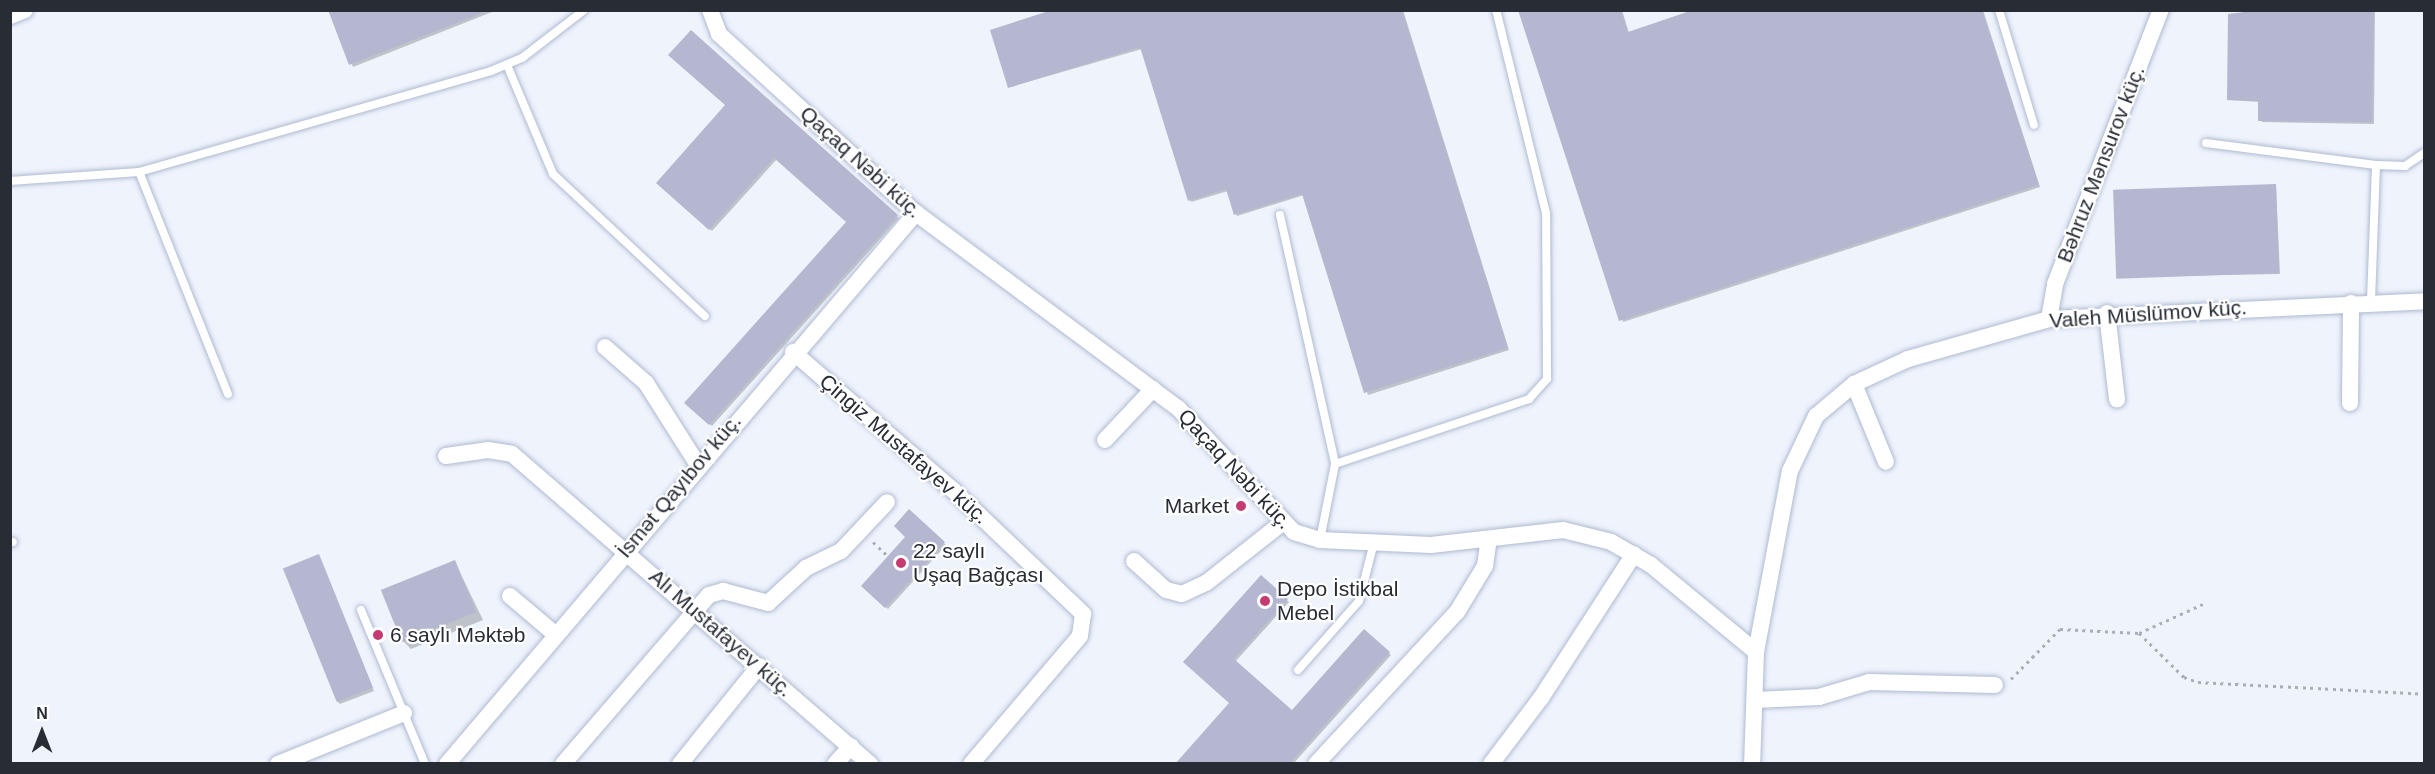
<!DOCTYPE html>
<html>
<head>
<meta charset="utf-8">
<style>
  body { margin:0 }
  #map { position:relative; width:2435px; height:774px; overflow:hidden; background:#eef3fc; font-family:Helvetica,sans-serif }
  div>[style] { position:absolute }
  [style*='--x'] { left:calc(var(--x)*1px); top:calc(var(--y)*1px); width:calc(var(--w)*1px); rotate:calc(var(--a)*1deg) }
  .shadow>* { inset:0; background:#0003 }
  .building>* { inset:0; background:#b5b6cf; transform-origin:0 0 }
  .path>* { height:3px; margin-top:-1.5px; transform-origin:0; background:repeating-linear-gradient(90deg,#a9aeb7 0 3px,transparent 0 7.5px) }
  .roads { filter:drop-shadow(0 0 2px #afbad1) drop-shadow(0 0 2px #afbad1) }
  .service>* { height:8px; margin:-4px; padding:0 4px; transform-origin:4px; border-radius:4px; background:#fff }
  .minor>* { height:16px; margin:-8px; padding:0 8px; transform-origin:8px; border-radius:8px; background:#fff }
  .dots>* { width:16px; height:16px; translate:-50% -50%; box-sizing:border-box; border:3px solid #fff; border-radius:50% }
  span { translate:-50% -50%; white-space:nowrap; text-align:center; line-height:1.15; -webkit-text-stroke:4.5px #fff; paint-order:stroke }
  .street-label { font-size:21px; color:#272c35 }
  .poi-label { font-size:21px; color:#272c35 }
  .right { translate:-100% -50%; text-align:right }
  .left { translate:0 -50%; text-align:left }
  .frame { position:absolute; inset:0; border:12px solid #272c35; pointer-events:none }
  .north { position:absolute; left:12px; top:702px; width:60px; height:60px; -webkit-text-stroke:4px #fff; paint-order:stroke; rotate:0deg; font-size:16px; font-weight:700; line-height:24px; text-align:center; color:#272c35 }
  .north::after { content:''; display:block; margin:auto; width:21px; height:27px; background:#272c35; clip-path:polygon(50% 0,100% 100%,50% 72%,0 100%) }
</style>
</head>
<body>
<div id="map">
  <div class="shadow">
    <i style="clip-path:polygon(329px 10px,491px 10px,492px 12px,353px 67px)"></i>
    <i style="clip-path:polygon(1057px 10px,1403px 10px,1509px 350px,1368px 395px,1304px 195px,1237px 216px,1228px 191px,1191px 202px,1142px 49px,1010px 87px)"></i>
    <i style="clip-path:polygon(1520px 10px,1622px 10px,1629px 33px,1698px 10px,1983px 10px,2040px 187px,1623px 322px)"></i>
    <i style="clip-path:polygon(2262px 10px,2375px 10px,2374px 124px,2262px 122px,2260px 102px,2228px 100px)"></i>
    <i style="clip-path:polygon(691px 32px,899px 218px,712px 426px,686px 403px,848px 222px,777px 159px,712px 231px,658px 183px,727px 105px)"></i>
    <i style="clip-path:polygon(2276px 186px,2280px 274px,2117px 277px)"></i>
    <i style="clip-path:polygon(909px 511px,946px 545px,888px 609px,863px 586px,907px 537px)"></i>
    <i style="clip-path:polygon(319px 556px,374px 691px,340px 704px,338px 702px)"></i>
    <i style="clip-path:polygon(455px 562px,483px 620px,411px 649px,403px 641px)"></i>
    <i style="clip-path:polygon(1261px 577px,1289px 602px,1235px 662px,1292px 712px,1364px 631px,1391px 655px,1293px 764px,1178px 764px,1231px 703px,1185px 662px)"></i>
  </div>
  <div class="building">
    <i style="clip-path:polygon(328px 10px,487px 10px,487px 11px,349px 65px)"></i>
    <i style="clip-path:polygon(1052px 10px,1402px 10px,1508px 348px,1364px 393px,1302px 194px,1234px 215px,1226px 189px,1188px 201px,1140px 47px,1008px 88px,990px 30px)"></i>
    <i style="clip-path:polygon(1518px 10px,1621px 10px,1628px 32px,1693px 10px,1982px 10px,2039px 185px,1619px 321px)"></i>
    <i style="clip-path:polygon(2260px 10px,2374px 10px,2372px 122px,2258px 121px,2258px 101px,2227px 100px,2228px 14px)"></i>
    <i style="clip-path:polygon(691px 30px,898px 215px,709px 425px,684px 403px,846px 222px,774px 158px,709px 230px,656px 183px,725px 105px,668px 55px)"></i>
    <i style="left:2276px;top:184px;width:89px;height:163px;rotate:88deg"></i>
    <i style="clip-path:polygon(909px 509px,945px 542px,885px 608px,861px 586px,905px 537px,894px 526px)"></i>
    <i style="left:319px;top:554px;width:144px;height:39px;rotate:68deg"></i>
    <i style="left:455px;top:560px;width:56px;height:80px;rotate:68deg"></i>
    <i style="clip-path:polygon(1261px 575px,1288px 599px,1234px 659px,1292px 710px,1364px 629px,1390px 652px,1289px 764px,1175px 764px,1229px 703px,1183px 662px)"></i>
  </div>
  <div class="path">
    <i style="--x:873;--y:542;--w:21;--a:43"></i>
    <i style="--x:2139;--y:633;--w:63;--a:44.4"></i>
    <i style="--x:2184;--y:677;--w:15;--a:20"></i>
    <i style="--x:2198;--y:682;--w:226;--a:3"></i>
    <i style="--x:2011;--y:679;--w:70;--a:-45.6"></i>
    <i style="--x:2060;--y:629;--w:79;--a:2.9"></i>
    <i style="--x:2139;--y:633;--w:70;--a:-24.4"></i>
  </div>
  <div class="roads">
    <div class="service">
      <i style="--x:1999;--y:10;--w:120;--a:73.1"></i>
      <i style="--x:507;--y:65;--w:118;--a:67.1"></i>
      <i style="--x:553;--y:174;--w:208;--a:43.1"></i>
      <i style="--x:2206;--y:143;--w:171;--a:7.4"></i>
      <i style="--x:2376;--y:165;--w:137;--a:92.1"></i>
      <i style="--x:2376;--y:165;--w:29;--a:2"></i>
      <i style="--x:2405;--y:166;--w:23;--a:-34"></i>
      <i style="--x:10;--y:181;--w:129;--a:-4"></i>
      <i style="--x:1280;--y:215;--w:255;--a:77.5"></i>
      <i style="--x:228;--y:394;--w:239;--a:-111.8"></i>
      <i style="--x:139;--y:172;--w:366;--a:-16"></i>
      <i style="--x:491;--y:71;--w:34;--a:-23"></i>
      <i style="--x:522;--y:58;--w:78;--a:-37.7"></i>
      <i style="--x:1320;--y:540;--w:77;--a:-78.8"></i>
      <i style="--x:1335;--y:464;--w:205;--a:-18.5"></i>
      <i style="--x:1529;--y:399;--w:27;--a:-48"></i>
      <i style="--x:1547;--y:379;--w:166;--a:-90.3"></i>
      <i style="--x:1546;--y:213;--w:209;--a:-103.8"></i>
      <i style="--x:10;--y:543;--w:3;--a:-18"></i>
      <i style="--x:361;--y:610;--w:167;--a:67.4"></i>
      <i style="--x:1298;--y:670;--w:92;--a:-48.5"></i>
      <i style="--x:1359;--y:601;--w:61;--a:-75.7"></i>
    </div>
    <div class="minor">
      <i style="--x:710;--y:10;--w:26;--a:69"></i>
      <i style="--x:719;--y:34;--w:266;--a:42.3"></i>
      <i style="--x:916;--y:213;--w:327;--a:36.7"></i>
      <i style="--x:1178;--y:408;--w:170;--a:46.9"></i>
      <i style="--x:1294;--y:532;--w:27;--a:17"></i>
      <i style="--x:1320;--y:540;--w:111;--a:2.6"></i>
      <i style="--x:1431;--y:545;--w:133;--a:-6.5"></i>
      <i style="--x:1563;--y:530;--w:49;--a:14"></i>
      <i style="--x:1611;--y:542;--w:46;--a:29.9"></i>
      <i style="--x:1651;--y:565;--w:136;--a:39.6"></i>
      <i style="--x:1756;--y:652;--w:112;--a:92"></i>
      <i style="--x:10;--y:16;--w:16;--a:-22"></i>
      <i style="--x:2107;--y:313;--w:87;--a:83.4"></i>
      <i style="--x:2049;--y:319;--w:36;--a:-80"></i>
      <i style="--x:2055;--y:284;--w:294;--a:-68.9"></i>
      <i style="--x:605;--y:347;--w:55;--a:41.3"></i>
      <i style="--x:646;--y:383;--w:97;--a:57.6"></i>
      <i style="--x:793;--y:352;--w:211;--a:40.8"></i>
      <i style="--x:953;--y:490;--w:180;--a:43.6"></i>
      <i style="--x:1083;--y:614;--w:22;--a:98"></i>
      <i style="--x:1080;--y:636;--w:168;--a:130.4"></i>
      <i style="--x:1854;--y:384;--w:84;--a:67.7"></i>
      <i style="--x:2350;--y:403;--w:100;--a:-89.4"></i>
      <i style="--x:1105;--y:440;--w:70;--a:-46.7"></i>
      <i style="--x:446;--y:456;--w:42;--a:-8.1"></i>
      <i style="--x:488;--y:450;--w:24;--a:9"></i>
      <i style="--x:512;--y:454;--w:474;--a:40.9"></i>
      <i style="--x:1134;--y:561;--w:43;--a:42.2"></i>
      <i style="--x:1166;--y:590;--w:16;--a:14"></i>
      <i style="--x:1182;--y:594;--w:26;--a:-25"></i>
      <i style="--x:1206;--y:583;--w:97;--a:-38.3"></i>
      <i style="--x:510;--y:596;--w:59;--a:40.2"></i>
      <i style="--x:1756;--y:652;--w:184;--a:-79.4"></i>
      <i style="--x:1790;--y:471;--w:61;--a:-64.7"></i>
      <i style="--x:1816;--y:416;--w:50;--a:-40.1"></i>
      <i style="--x:1854;--y:384;--w:60;--a:-24.8"></i>
      <i style="--x:1908;--y:359;--w:147;--a:-15.8"></i>
      <i style="--x:2049;--y:319;--w:375;--a:-2.7"></i>
      <i style="--x:1755;--y:700;--w:64;--a:-2.7"></i>
      <i style="--x:1819;--y:697;--w:52;--a:-16.7"></i>
      <i style="--x:1869;--y:682;--w:126;--a:1.4"></i>
      <i style="--x:278;--y:764;--w:136;--a:-22"></i>
      <i style="--x:447;--y:764;--w:724;--a:-49.6"></i>
      <i style="--x:563;--y:764;--w:223;--a:-49.2"></i>
      <i style="--x:709;--y:595;--w:15;--a:-16"></i>
      <i style="--x:723;--y:591;--w:47;--a:14.9"></i>
      <i style="--x:768;--y:603;--w:52;--a:-42.6"></i>
      <i style="--x:806;--y:568;--w:39;--a:-26"></i>
      <i style="--x:841;--y:551;--w:67;--a:-46.8"></i>
      <i style="--x:680;--y:764;--w:126;--a:-51.1"></i>
      <i style="--x:835;--y:764;--w:24;--a:-48"></i>
      <i style="--x:1316;--y:764;--w:207;--a:-47.2"></i>
      <i style="--x:1457;--y:612;--w:54;--a:-58.7"></i>
      <i style="--x:1485;--y:566;--w:27;--a:-82"></i>
      <i style="--x:1491;--y:764;--w:83;--a:-52.9"></i>
      <i style="--x:1541;--y:698;--w:171;--a:-57.1"></i>
    </div>
  </div>
  <div class="dots">
    <i style="left:1241px;top:506px;background:#c53a70"></i>
    <i style="left:901px;top:563px;background:#c53a70"></i>
    <i style="left:1265px;top:601px;background:#c53a70"></i>
    <i style="left:378px;top:635px;background:#c53a70"></i>
  </div>
  <div class="street-label">
    <span style="left:861px;top:162px;rotate:42deg">Qaçaq Nəbi küç.</span>
    <span style="left:2101px;top:164px;rotate:-69deg">Bəhruz Mənsurov küç.</span>
    <span style="left:2148px;top:314px;rotate:-4deg">Valeh Müslümov küç.</span>
    <span style="left:904px;top:449px;rotate:41deg">Çingiz Mustafayev küç.</span>
    <span style="left:1235px;top:469px;rotate:47deg">Qaçaq Nəbi küç.</span>
    <span style="left:679px;top:486px;rotate:-50deg">İsmət Qayıbov küç.</span>
    <span style="left:721px;top:633px;rotate:41deg">Alı Mustafayev küç.</span>
  </div>
  <div class="poi-label">
    <span class="right" style="left:1229px;top:506px">Market</span>
    <span class="left" style="left:913px;top:563px">22 saylı<br>Uşaq Bağçası</span>
    <span class="left" style="left:1277px;top:601px">Depo İstikbal<br>Mebel</span>
    <span class="left" style="left:390px;top:635px">6 saylı Məktəb</span>
  </div>
  <div class="frame"></div>
  <div class="north">N</div>
</div>
</body>
</html>
